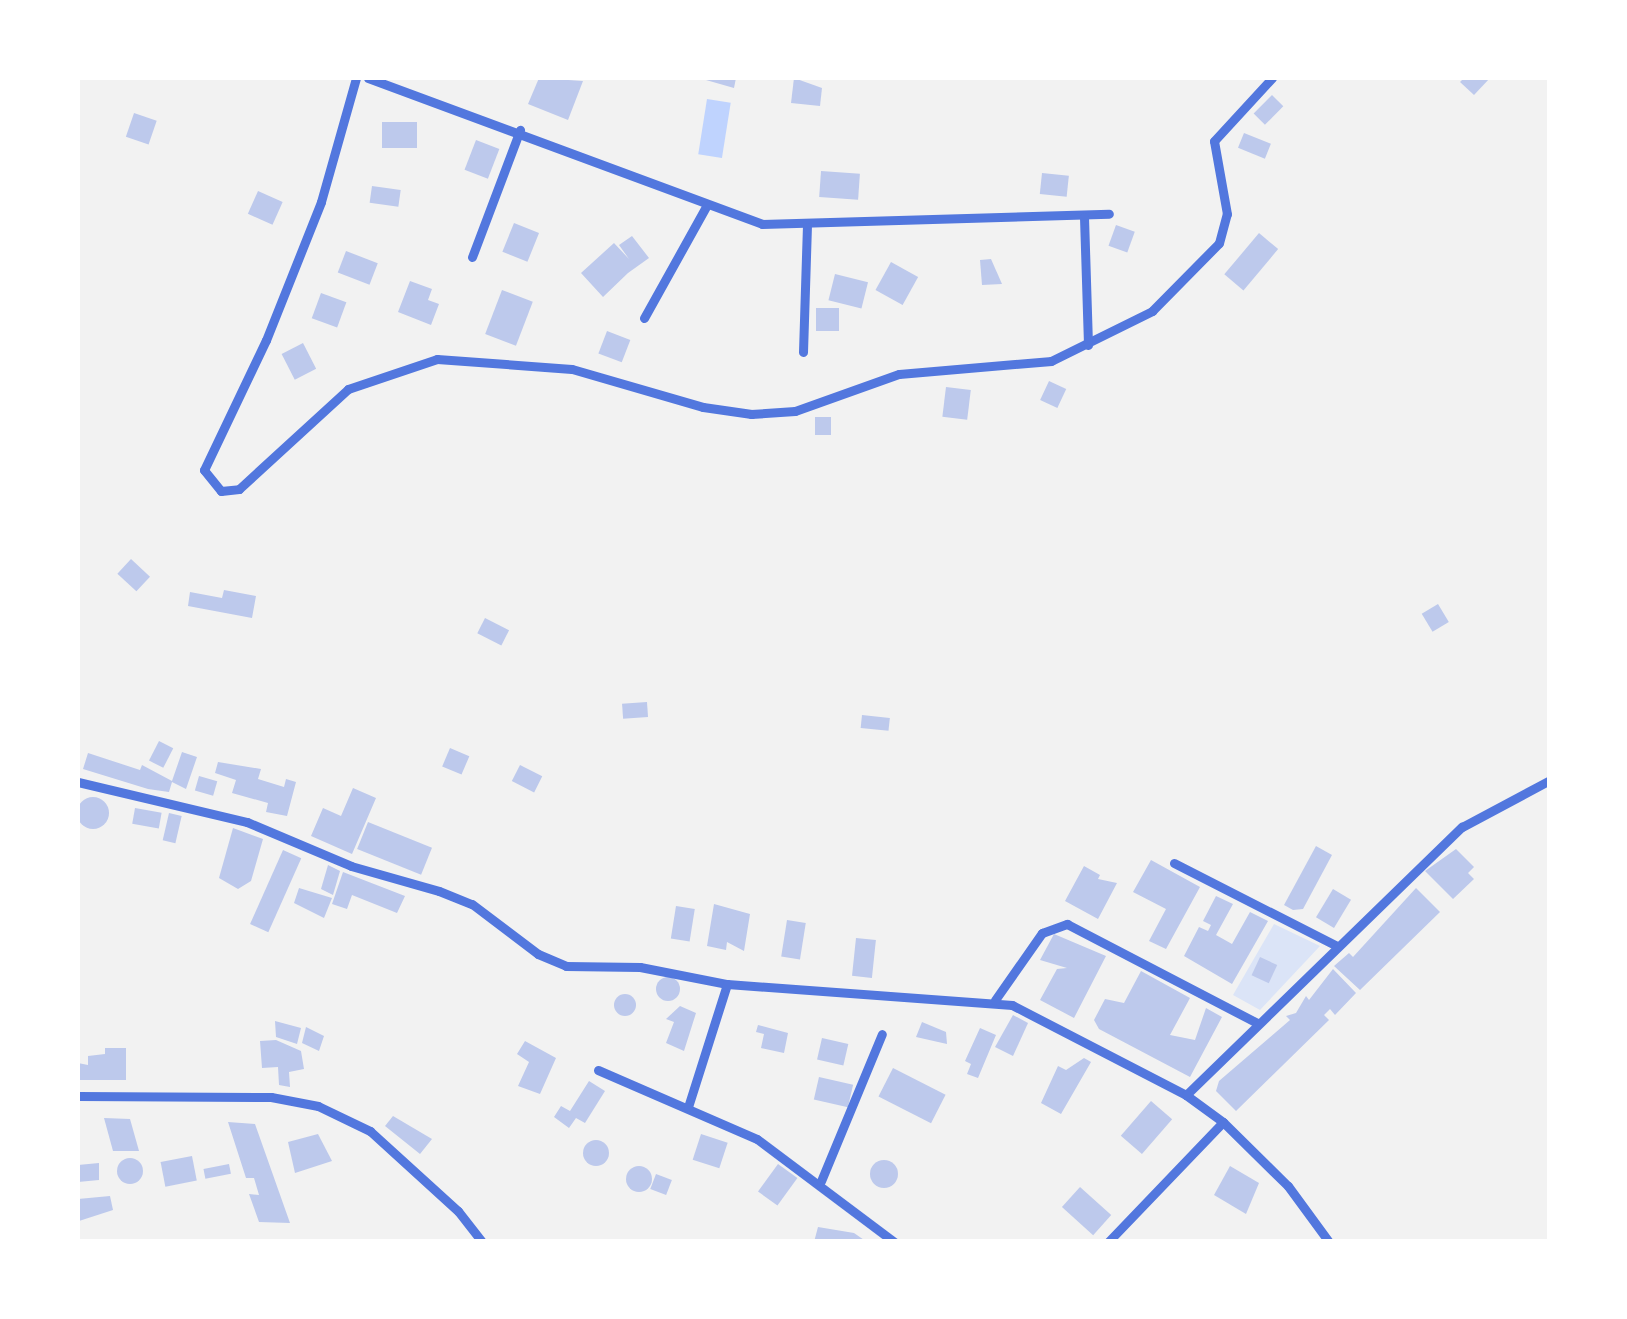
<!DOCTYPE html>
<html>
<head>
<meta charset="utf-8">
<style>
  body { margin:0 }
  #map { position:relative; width:1627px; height:1319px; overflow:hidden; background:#f2f2f2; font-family:"Varela Round",sans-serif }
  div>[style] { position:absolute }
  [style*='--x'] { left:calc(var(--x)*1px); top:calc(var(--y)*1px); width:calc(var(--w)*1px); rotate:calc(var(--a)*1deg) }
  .green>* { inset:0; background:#dbe4f7 }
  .water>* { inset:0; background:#bfd3fe; transform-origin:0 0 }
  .building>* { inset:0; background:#bdc9ec; transform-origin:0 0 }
  .round { border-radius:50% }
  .minor>* { height:9px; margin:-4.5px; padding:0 4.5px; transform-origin:4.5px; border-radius:4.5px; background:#5277de }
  span { translate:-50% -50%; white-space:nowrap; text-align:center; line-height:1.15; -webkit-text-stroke:9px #fff; paint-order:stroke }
  .frame { position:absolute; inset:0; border:80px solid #fff; pointer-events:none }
</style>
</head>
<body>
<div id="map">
  <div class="green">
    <i style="clip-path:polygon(1274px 924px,1320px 946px,1260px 1010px,1233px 995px)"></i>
  </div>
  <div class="water">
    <i style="left:707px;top:99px;width:24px;height:56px;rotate:9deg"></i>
  </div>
  <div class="building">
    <i style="clip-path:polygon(539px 78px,583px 81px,568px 120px,528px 104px)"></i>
    <i style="clip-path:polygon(699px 78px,736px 78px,734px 88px)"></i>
    <i style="clip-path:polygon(794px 78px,822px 88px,820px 106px,791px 103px)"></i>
    <i style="clip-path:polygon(1464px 78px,1490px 78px,1474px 95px,1460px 82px)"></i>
    <i style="left:1272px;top:95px;width:16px;height:26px;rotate:45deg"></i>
    <i style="left:134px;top:113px;width:24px;height:25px;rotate:19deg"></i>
    <i style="left:417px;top:122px;width:26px;height:35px;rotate:90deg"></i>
    <i style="left:1244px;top:133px;width:29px;height:16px;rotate:22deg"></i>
    <i style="left:476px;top:140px;width:25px;height:32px;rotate:21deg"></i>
    <i style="left:821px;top:171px;width:39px;height:26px;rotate:4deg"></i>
    <i style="left:1042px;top:173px;width:27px;height:21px;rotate:6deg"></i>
    <i style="left:372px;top:186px;width:29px;height:17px;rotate:8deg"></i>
    <i style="left:258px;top:191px;width:27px;height:25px;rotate:24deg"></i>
    <i style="left:514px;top:223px;width:27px;height:31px;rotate:22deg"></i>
    <i style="left:1116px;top:225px;width:20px;height:22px;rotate:20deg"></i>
    <i style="left:1259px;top:233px;width:25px;height:54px;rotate:40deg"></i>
    <i style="clip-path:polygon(632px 236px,649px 258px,628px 273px,622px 264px,628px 273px,603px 297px,581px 273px,614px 243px,629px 259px,619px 245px)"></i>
    <i style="left:346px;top:251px;width:34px;height:23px;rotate:21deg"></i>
    <i style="clip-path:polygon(991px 259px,1002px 284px,982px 285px,980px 260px)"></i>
    <i style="left:891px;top:262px;width:31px;height:32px;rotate:29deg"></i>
    <i style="left:835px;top:274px;width:34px;height:27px;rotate:14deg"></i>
    <i style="clip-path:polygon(410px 281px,432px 289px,428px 300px,439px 304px,431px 325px,398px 312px)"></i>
    <i style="left:502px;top:290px;width:33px;height:47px;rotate:21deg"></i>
    <i style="left:321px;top:293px;width:27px;height:27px;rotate:20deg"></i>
    <i style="left:816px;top:308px;width:23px;height:23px"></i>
    <i style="left:607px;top:331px;width:25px;height:24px;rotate:21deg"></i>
    <i style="left:303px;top:343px;width:29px;height:24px;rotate:63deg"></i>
    <i style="left:1049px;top:381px;width:19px;height:21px;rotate:25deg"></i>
    <i style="left:946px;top:387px;width:25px;height:30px;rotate:7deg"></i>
    <i style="left:815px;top:417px;width:16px;height:18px"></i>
    <i style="left:131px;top:559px;width:26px;height:20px;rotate:43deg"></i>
    <i style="clip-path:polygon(224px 590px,256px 596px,252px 618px,188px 606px,190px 592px,222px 598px)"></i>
    <i style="left:1438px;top:604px;width:21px;height:19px;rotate:59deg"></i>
    <i style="left:485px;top:618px;width:27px;height:17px;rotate:27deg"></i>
    <i style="left:647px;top:702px;width:15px;height:25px;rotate:86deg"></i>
    <i style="left:862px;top:715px;width:28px;height:13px;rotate:6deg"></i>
    <i style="left:159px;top:741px;width:16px;height:22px;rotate:27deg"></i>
    <i style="left:450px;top:748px;width:21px;height:20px;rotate:23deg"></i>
    <i style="clip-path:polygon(182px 752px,197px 757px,186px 789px,172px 782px,169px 792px,148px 789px,83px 769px,88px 753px,140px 770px,142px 765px,172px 781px)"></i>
    <i style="clip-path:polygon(218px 762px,261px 769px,258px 779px,284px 787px,286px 779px,296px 782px,287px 816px,266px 812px,268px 803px,232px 793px,236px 780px,215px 773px)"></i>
    <i style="left:520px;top:765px;width:25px;height:18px;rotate:27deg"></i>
    <i style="left:199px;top:776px;width:19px;height:15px;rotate:16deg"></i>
    <i style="clip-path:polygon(353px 788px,376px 798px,352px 854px,311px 836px,323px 808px,341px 816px)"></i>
    <i class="round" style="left:77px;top:797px;width:32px;height:32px"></i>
    <i style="left:135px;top:808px;width:27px;height:16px;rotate:10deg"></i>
    <i style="left:169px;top:813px;width:13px;height:28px;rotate:13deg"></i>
    <i style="left:368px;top:822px;width:69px;height:29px;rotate:22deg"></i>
    <i style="clip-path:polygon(233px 828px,263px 839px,251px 881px,238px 889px,219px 878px)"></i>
    <i style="clip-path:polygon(1316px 846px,1332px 855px,1303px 909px,1293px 910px,1284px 905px)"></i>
    <i style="clip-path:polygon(1456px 849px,1474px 867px,1468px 873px,1474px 879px,1453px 899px,1425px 871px)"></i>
    <i style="left:283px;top:850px;width:20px;height:81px;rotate:24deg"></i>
    <i style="clip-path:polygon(1151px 860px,1200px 887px,1166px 949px,1149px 941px,1166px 909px,1133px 892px)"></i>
    <i style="clip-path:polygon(328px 865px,340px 871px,333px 895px,321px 889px)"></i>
    <i style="clip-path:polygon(1084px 866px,1100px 875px,1098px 879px,1117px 883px,1098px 919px,1065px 901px)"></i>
    <i style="clip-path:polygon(343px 872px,405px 896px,397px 913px,352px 895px,347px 909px,332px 904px)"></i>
    <i style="clip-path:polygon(299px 888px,332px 898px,324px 918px,294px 903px)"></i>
    <i style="clip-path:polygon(1416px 888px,1440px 912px,1360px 990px,1334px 966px,1349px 953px,1353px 957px)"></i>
    <i style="left:1333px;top:889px;width:21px;height:33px;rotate:31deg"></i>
    <i style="clip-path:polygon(1216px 896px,1233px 904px,1216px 935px,1232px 944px,1250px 912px,1268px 921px,1232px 984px,1184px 956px,1199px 927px,1208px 931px,1211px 925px,1203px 921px)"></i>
    <i style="clip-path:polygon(714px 904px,750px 914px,744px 951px,727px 942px,726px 950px,707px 946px)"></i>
    <i style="left:676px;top:906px;width:19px;height:33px;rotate:9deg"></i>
    <i style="left:787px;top:920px;width:19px;height:37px;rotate:9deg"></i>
    <i style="clip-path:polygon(1054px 934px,1106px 956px,1074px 1018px,1040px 1000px,1057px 969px,1067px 968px,1040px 960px)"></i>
    <i style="left:856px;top:938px;width:20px;height:38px;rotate:6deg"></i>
    <i style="left:1260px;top:957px;width:19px;height:20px;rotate:25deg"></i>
    <i style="clip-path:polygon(1333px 969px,1356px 993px,1335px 1015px,1330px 1009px,1324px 1015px,1329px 1020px,1236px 1111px,1216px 1091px,1219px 1081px,1290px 1020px,1286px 1016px,1296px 1013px,1306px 996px,1309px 1000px)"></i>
    <i style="clip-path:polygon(1141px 971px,1190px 998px,1170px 1035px,1195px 1040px,1206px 1008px,1222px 1017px,1190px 1077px,1099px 1029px,1094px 1020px,1105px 999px,1124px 1003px)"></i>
    <i class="round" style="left:656px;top:977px;width:24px;height:24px"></i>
    <i class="round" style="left:614px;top:994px;width:22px;height:22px"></i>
    <i style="clip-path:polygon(680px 1006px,696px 1013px,684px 1051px,666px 1043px,674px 1022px,666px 1019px)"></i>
    <i style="clip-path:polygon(1013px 1015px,1028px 1023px,1013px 1056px,995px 1047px)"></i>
    <i style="clip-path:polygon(275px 1021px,301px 1028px,297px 1044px,276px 1037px)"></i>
    <i style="clip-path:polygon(922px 1022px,946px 1032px,947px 1044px,916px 1037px)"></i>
    <i style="clip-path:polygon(758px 1025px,788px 1033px,784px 1053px,761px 1048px,764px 1034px,756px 1032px)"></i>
    <i style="clip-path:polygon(306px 1027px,324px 1036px,319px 1051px,302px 1043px)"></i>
    <i style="clip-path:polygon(980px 1028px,996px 1035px,978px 1078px,967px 1074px,971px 1064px,965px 1061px)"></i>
    <i style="left:822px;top:1038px;width:27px;height:22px;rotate:13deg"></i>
    <i style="clip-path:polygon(276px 1040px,301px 1051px,304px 1069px,289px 1072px,290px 1087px,279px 1085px,278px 1067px,262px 1068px,260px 1041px)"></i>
    <i style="clip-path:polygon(525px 1041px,556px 1058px,540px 1094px,518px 1086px,529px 1062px,517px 1054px)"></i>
    <i style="clip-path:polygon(105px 1048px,126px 1048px,126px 1080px,78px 1080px,78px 1063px,88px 1065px,88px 1056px,105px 1054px)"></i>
    <i style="clip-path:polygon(1084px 1058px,1091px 1062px,1061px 1114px,1041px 1103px,1058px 1066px,1066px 1070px)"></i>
    <i style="left:893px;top:1068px;width:59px;height:32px;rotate:27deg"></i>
    <i style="left:819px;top:1077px;width:35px;height:23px;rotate:13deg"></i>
    <i style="clip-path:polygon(589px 1081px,605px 1091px,585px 1123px,576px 1118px,569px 1128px,554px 1117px,561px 1106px,570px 1111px)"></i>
    <i style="left:1151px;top:1101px;width:28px;height:46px;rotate:41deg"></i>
    <i style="clip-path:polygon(393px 1116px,432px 1139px,420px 1154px,385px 1126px)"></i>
    <i style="clip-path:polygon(104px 1118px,130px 1119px,139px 1151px,113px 1151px)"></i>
    <i style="clip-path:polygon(228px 1122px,255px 1124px,290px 1223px,259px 1222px,249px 1194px,259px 1195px,254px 1178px,246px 1178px)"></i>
    <i style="clip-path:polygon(318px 1134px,332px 1161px,295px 1173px,288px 1142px)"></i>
    <i style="left:701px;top:1134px;width:28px;height:27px;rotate:18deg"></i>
    <i class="round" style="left:583px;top:1140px;width:26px;height:26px"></i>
    <i style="left:192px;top:1156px;width:25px;height:32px;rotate:79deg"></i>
    <i class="round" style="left:117px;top:1158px;width:26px;height:26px"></i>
    <i class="round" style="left:870px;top:1160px;width:28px;height:28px"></i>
    <i style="clip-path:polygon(99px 1163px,99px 1180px,78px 1182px,78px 1165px)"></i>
    <i style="left:229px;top:1164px;width:10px;height:26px;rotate:79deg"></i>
    <i style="left:778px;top:1164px;width:24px;height:34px;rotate:36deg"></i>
    <i style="clip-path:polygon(1230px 1166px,1259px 1183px,1246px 1214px,1214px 1195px)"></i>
    <i class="round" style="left:626px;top:1166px;width:26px;height:26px"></i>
    <i style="left:656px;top:1174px;width:17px;height:16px;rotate:21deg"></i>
    <i style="left:1080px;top:1187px;width:42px;height:27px;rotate:42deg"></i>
    <i style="clip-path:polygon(110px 1196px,113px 1210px,79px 1221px,78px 1199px)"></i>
    <i style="clip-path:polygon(818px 1227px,854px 1233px,867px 1242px,814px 1242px)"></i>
  </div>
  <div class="minor">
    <i style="--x:356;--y:78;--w:129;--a:105.8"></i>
    <i style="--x:321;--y:202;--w:149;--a:111.7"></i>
    <i style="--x:266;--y:340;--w:144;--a:115.5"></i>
    <i style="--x:204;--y:470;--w:27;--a:51"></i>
    <i style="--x:221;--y:491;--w:18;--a:-6"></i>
    <i style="--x:239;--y:489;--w:148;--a:-42.5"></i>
    <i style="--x:348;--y:389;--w:94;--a:-18.6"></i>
    <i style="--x:437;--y:359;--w:135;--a:4.2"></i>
    <i style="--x:572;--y:369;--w:136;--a:16.2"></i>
    <i style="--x:703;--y:407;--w:49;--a:8.3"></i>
    <i style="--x:751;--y:414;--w:44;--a:-3.9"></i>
    <i style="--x:795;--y:411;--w:110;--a:-19.6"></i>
    <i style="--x:899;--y:374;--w:153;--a:-4.9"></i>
    <i style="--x:1051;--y:361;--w:113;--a:-26.3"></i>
    <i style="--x:1152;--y:311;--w:95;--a:-45.4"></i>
    <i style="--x:1219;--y:243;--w:30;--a:-75"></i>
    <i style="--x:1227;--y:214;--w:74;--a:-100.1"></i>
    <i style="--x:1214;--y:141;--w:86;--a:-47.4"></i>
    <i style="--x:368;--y:78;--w:420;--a:20.3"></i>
    <i style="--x:762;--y:224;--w:347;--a:-1.7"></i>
    <i style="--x:1084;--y:217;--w:128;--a:88.2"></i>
    <i style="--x:472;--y:257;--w:136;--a:-69.3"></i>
    <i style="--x:644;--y:318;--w:129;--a:-60.9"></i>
    <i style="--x:803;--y:352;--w:125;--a:-88.2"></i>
    <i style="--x:78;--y:782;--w:174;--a:13.3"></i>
    <i style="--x:247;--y:822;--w:113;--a:22.9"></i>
    <i style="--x:351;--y:866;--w:91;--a:15.9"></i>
    <i style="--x:439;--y:891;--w:35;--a:22"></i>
    <i style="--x:472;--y:904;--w:83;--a:37.1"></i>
    <i style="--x:538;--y:954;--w:30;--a:23"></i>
    <i style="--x:566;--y:966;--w:74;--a:0.8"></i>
    <i style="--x:640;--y:967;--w:89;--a:11.1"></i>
    <i style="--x:727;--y:984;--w:286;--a:4.2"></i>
    <i style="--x:1012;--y:1005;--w:196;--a:27.3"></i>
    <i style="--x:1186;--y:1095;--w:46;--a:36.1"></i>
    <i style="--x:1223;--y:1122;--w:91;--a:44.6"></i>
    <i style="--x:1288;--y:1186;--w:69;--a:53.8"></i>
    <i style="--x:1174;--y:863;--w:183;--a:27"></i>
    <i style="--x:995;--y:1000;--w:82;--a:-55"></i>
    <i style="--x:1042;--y:933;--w:27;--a:-20"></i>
    <i style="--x:1067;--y:924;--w:214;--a:27.5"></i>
    <i style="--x:598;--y:1070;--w:173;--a:23.5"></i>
    <i style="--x:757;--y:1139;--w:171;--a:36.9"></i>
    <i style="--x:1186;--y:1095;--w:385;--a:-44.2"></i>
    <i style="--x:1462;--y:827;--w:100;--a:-28.1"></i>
    <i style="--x:78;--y:1096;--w:193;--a:0.3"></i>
    <i style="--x:271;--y:1097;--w:48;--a:10.8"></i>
    <i style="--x:318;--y:1106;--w:58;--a:25.7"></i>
    <i style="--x:370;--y:1131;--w:119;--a:42.3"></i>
    <i style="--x:458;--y:1211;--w:39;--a:52"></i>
    <i style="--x:688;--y:1107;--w:129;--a:-72.4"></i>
    <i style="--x:821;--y:1181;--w:159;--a:-67.5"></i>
    <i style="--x:1108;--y:1242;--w:166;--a:-46.2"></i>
  </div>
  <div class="frame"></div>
</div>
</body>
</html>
